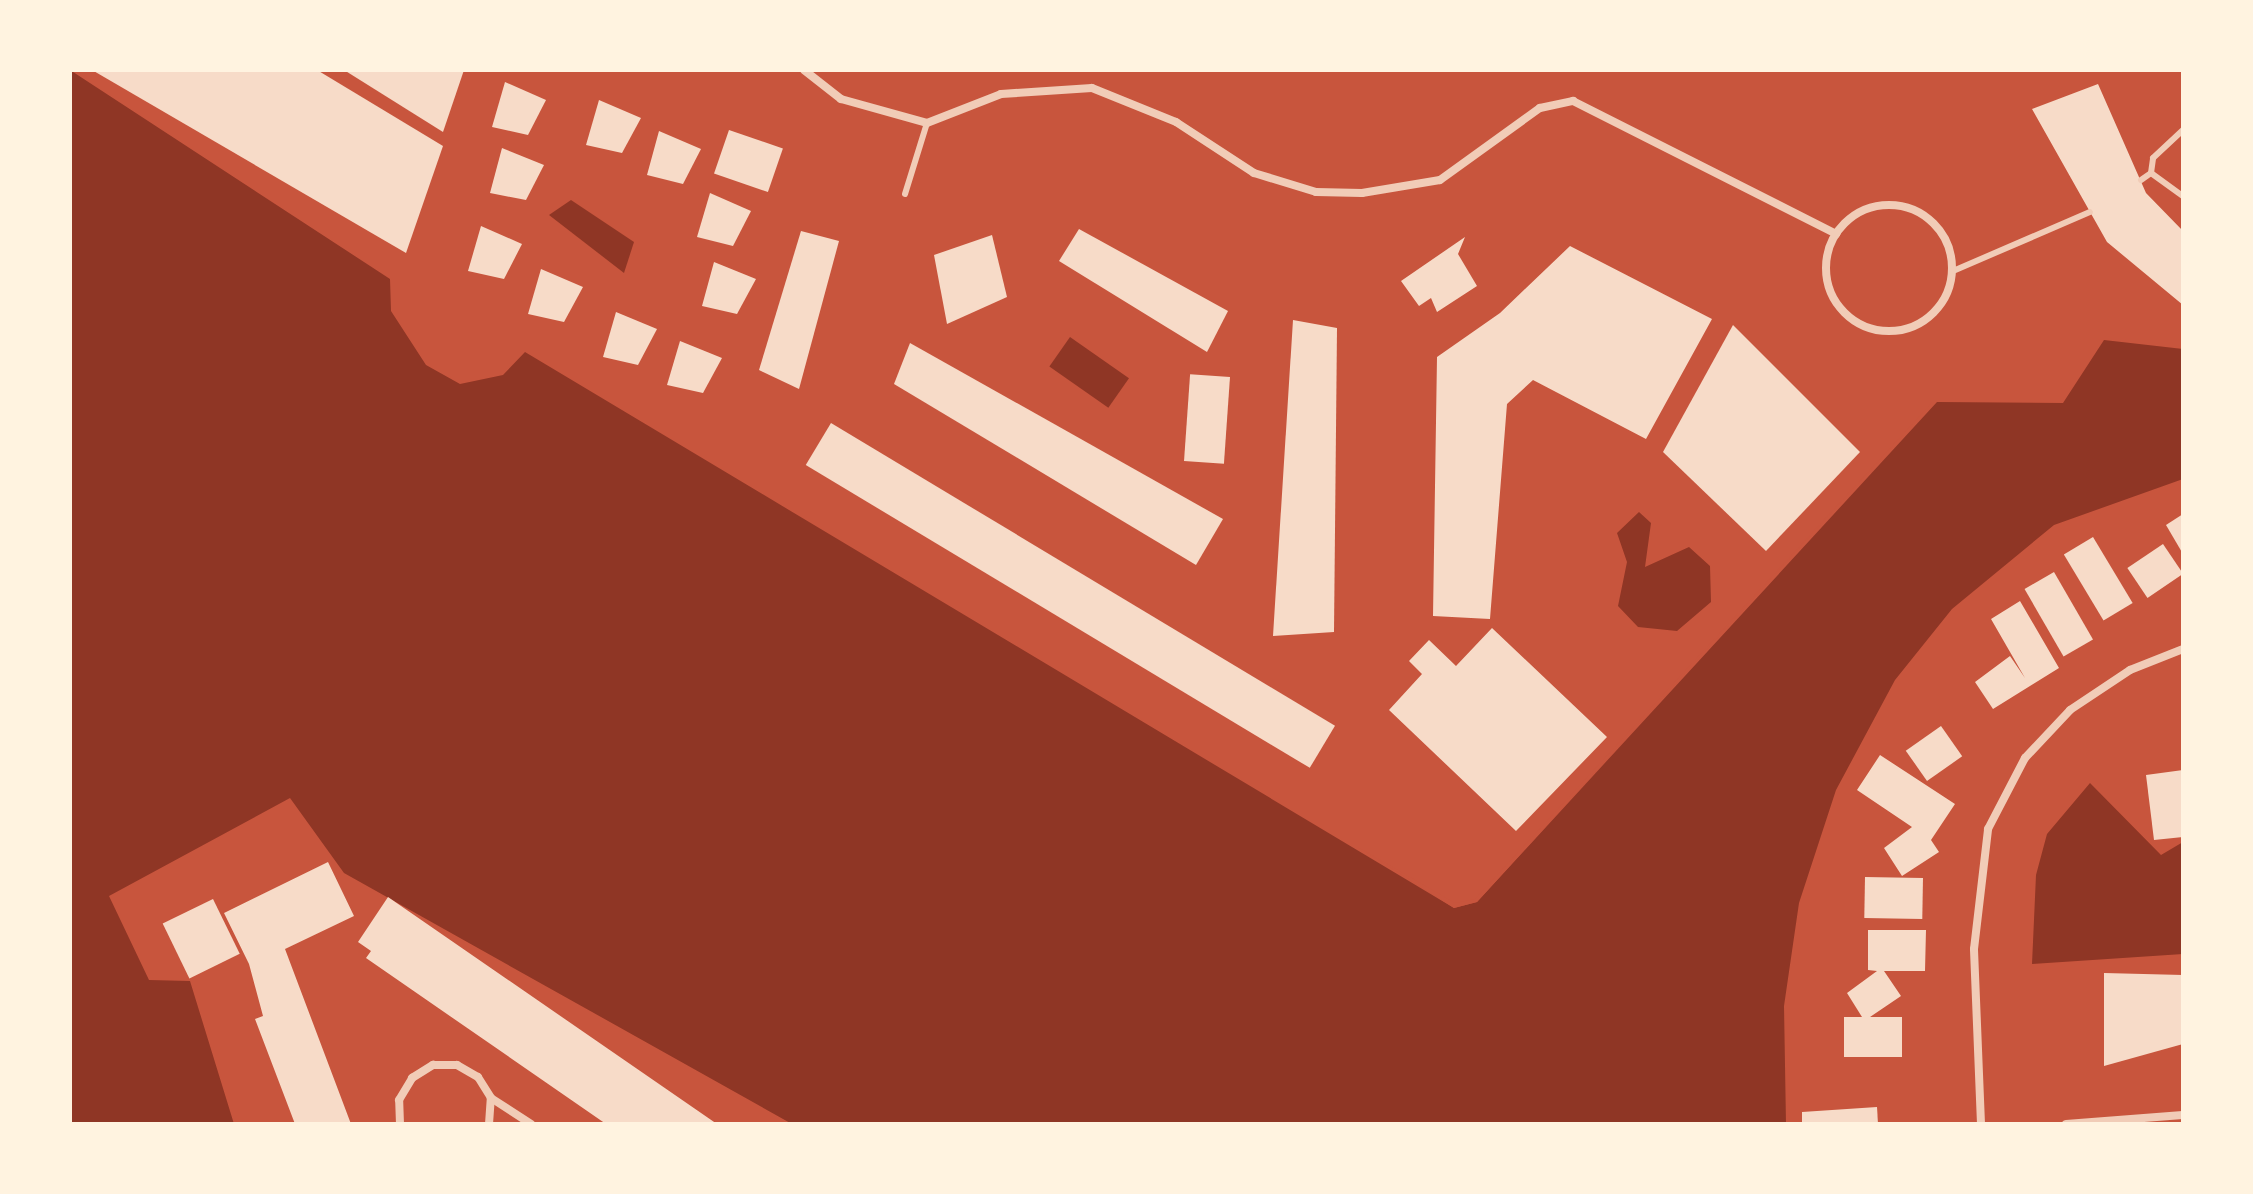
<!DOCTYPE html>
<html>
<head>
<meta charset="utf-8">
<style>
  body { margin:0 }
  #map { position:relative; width:2253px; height:1194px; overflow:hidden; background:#c8553d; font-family:"Roboto Condensed",sans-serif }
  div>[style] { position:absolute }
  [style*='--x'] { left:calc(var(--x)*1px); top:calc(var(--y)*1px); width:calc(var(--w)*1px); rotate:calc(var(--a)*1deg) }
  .water>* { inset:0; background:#8f3625; transform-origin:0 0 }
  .pier>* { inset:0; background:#c8553d }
  .building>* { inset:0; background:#f7dbc8; transform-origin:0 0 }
  .service>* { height:6px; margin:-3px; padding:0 3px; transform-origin:3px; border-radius:3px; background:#f1ccb7 }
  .minor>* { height:8px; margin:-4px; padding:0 4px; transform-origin:4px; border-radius:4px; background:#f1ccb7 }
  .minor>.ring { margin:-4px; padding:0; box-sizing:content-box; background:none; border:8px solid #f1ccb7; border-radius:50% }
  span { translate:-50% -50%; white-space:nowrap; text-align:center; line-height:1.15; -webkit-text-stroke:7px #fff3e0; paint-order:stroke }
  .frame { position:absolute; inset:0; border:72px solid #fff3e0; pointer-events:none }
</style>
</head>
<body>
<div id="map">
  <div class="water">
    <i style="clip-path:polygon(70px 70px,390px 279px,391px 311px,426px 365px,460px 384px,503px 375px,525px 352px,1454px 908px,1477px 902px,1937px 402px,2063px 403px,2104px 340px,2183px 349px,2183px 479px,2054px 525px,1952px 609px,1895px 680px,1836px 790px,1799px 903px,1784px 1006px,1786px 1124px,792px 1124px,344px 873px,290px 798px,109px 896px,149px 980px,190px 981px,234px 1124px,70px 1124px)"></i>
    <i style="clip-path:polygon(571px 200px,634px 242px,624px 273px,549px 215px)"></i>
    <i style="left:1070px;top:337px;width:72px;height:36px;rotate:35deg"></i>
    <i style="clip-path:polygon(1639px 512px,1651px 523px,1645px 567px,1689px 547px,1710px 566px,1711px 602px,1677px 631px,1638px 627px,1618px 606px,1627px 562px,1617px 533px)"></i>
    <i style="clip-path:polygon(2090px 783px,2161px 855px,2183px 842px,2183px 954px,2032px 964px,2036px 875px,2047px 834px)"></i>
  </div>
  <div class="pier">
    <i style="clip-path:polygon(1936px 398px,1477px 902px,1454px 908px,1358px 847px,1455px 903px,1475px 899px)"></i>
  </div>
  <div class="building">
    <i style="clip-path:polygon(92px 70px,317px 70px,443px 146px,406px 253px)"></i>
    <i style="clip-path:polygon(344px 70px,464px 70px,443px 132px)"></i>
    <i style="clip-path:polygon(505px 82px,546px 100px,528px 135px,492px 127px)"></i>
    <i style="clip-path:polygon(2098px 84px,2146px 193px,2183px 231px,2183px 305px,2107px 242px,2032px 109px)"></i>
    <i style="clip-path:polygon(599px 100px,641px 118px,622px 153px,586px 145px)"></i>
    <i style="left:729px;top:130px;width:57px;height:46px;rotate:19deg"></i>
    <i style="clip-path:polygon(659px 131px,701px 149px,683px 184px,647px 175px)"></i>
    <i style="clip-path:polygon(502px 148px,544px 165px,526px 200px,490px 193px)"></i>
    <i style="clip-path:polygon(710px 193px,751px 211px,733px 246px,697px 237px)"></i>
    <i style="clip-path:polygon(481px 226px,522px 244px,504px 279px,468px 271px)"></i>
    <i style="clip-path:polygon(1079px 229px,1228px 311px,1207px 352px,1059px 261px)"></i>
    <i style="clip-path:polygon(801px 231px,839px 241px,799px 389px,759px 370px)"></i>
    <i style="clip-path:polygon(992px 235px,1007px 297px,947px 324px,934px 255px)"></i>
    <i style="clip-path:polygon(1465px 237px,1458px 254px,1477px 286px,1437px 312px,1431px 298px,1419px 306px,1401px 281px)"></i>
    <i style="clip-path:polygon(1570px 246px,1712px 319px,1646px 439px,1533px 380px,1507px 404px,1490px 619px,1433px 616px,1437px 357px,1500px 313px)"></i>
    <i style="clip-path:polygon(714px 262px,756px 279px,737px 314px,702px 306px)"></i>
    <i style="clip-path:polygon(541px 269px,583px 287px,564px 322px,528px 314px)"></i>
    <i style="clip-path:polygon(616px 312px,657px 329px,638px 365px,603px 357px)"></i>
    <i style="clip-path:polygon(1293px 320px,1337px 328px,1334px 632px,1273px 636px)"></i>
    <i style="clip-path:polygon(1733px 325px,1860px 452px,1766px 551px,1663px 452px)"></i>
    <i style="clip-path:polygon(680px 341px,722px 358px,703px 393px,667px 385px)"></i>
    <i style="clip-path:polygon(910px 343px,1223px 519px,1196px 565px,894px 384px)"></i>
    <i style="left:1230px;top:377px;width:87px;height:40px;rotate:94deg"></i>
    <i style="left:831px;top:423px;width:588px;height:49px;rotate:31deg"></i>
    <i style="clip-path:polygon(2183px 514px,2183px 554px,2166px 525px)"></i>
    <i style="left:2093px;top:537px;width:77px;height:34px;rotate:59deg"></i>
    <i style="left:2163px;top:544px;width:36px;height:43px;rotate:56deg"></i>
    <i style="left:2054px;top:572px;width:78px;height:34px;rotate:60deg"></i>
    <i style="clip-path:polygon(2020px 601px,2059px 668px,1993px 709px,1975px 682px,2010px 656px,2025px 678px,1991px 619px)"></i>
    <i style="clip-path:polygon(1492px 628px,1607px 737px,1516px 831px,1389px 710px,1422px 674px,1409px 661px,1429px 640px,1456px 666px)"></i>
    <i style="left:1941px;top:726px;width:37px;height:43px;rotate:55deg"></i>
    <i style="clip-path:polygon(1880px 755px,1955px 804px,1931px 840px,1939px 852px,1902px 876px,1884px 848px,1912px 827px,1857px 790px)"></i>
    <i style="clip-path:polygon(2183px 770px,2183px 837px,2154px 840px,2146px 775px)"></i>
    <i style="clip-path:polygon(328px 862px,354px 916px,285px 949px,351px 1124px,295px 1124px,255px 1019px,263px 1016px,249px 964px,224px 913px)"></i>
    <i style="left:1865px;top:877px;width:58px;height:41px;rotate:1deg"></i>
    <i style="clip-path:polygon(388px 897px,717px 1124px,606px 1124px,366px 958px,371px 951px,358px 942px)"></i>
    <i style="left:213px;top:899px;width:61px;height:56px;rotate:64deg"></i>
    <i style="clip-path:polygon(1868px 930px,1926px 930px,1925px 971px,1884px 971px,1901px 996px,1870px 1017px,1902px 1017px,1902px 1057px,1844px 1057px,1844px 1017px,1862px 1017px,1847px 993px,1877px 971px,1868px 970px)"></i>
    <i style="clip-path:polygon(2104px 973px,2183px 975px,2183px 1044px,2104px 1066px)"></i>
    <i style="clip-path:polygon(1877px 1107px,1878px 1124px,1802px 1124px,1802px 1112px)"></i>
  </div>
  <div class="service">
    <i style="--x:2151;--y:173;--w:15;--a:-82"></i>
    <i style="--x:2153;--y:158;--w:41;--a:-43"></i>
    <i style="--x:2141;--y:180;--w:12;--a:-35"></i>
    <i style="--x:2151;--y:173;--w:39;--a:36"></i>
    <i style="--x:905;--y:194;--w:74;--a:-72.8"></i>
    <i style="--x:1953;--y:271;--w:149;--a:-23.3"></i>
  </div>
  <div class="minor">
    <i style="--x:804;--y:70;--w:47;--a:38.1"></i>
    <i style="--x:841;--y:99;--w:89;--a:15.6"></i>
    <i style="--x:927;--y:123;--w:79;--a:-21.4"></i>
    <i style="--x:1001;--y:94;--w:91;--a:-3.8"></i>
    <i style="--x:1092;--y:88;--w:91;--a:22"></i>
    <i style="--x:1176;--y:122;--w:93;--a:33.2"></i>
    <i style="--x:1254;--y:173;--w:65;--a:17"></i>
    <i style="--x:1316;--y:192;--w:46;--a:1.2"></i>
    <i style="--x:1362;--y:193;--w:79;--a:-9.5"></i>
    <i style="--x:1440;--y:180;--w:123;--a:-35.8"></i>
    <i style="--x:1540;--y:108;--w:34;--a:-12"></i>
    <i style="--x:1573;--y:101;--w:295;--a:26.8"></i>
    <i class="ring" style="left:1826px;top:205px;width:118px;height:118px"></i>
    <i style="--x:400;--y:1124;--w:24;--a:-92"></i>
    <i style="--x:399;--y:1100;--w:26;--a:-59"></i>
    <i style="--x:412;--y:1078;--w:25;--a:-32"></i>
    <i style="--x:433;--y:1065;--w:24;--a:0"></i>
    <i style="--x:457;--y:1065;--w:24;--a:30"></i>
    <i style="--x:478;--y:1077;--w:25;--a:58"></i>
    <i style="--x:491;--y:1098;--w:48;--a:33"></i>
    <i style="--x:489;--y:1124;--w:26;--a:-86"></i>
    <i style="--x:1981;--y:1124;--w:175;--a:-92.3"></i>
    <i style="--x:1974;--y:949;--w:121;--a:-83.3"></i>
    <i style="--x:1988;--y:829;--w:80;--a:-62.5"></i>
    <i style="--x:2025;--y:758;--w:66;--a:-46.8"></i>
    <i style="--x:2070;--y:710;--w:72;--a:-33.7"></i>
    <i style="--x:2130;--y:670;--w:57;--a:-21.6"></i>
    <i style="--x:2066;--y:1124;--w:117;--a:-4.4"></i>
  </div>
  <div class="frame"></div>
</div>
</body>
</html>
